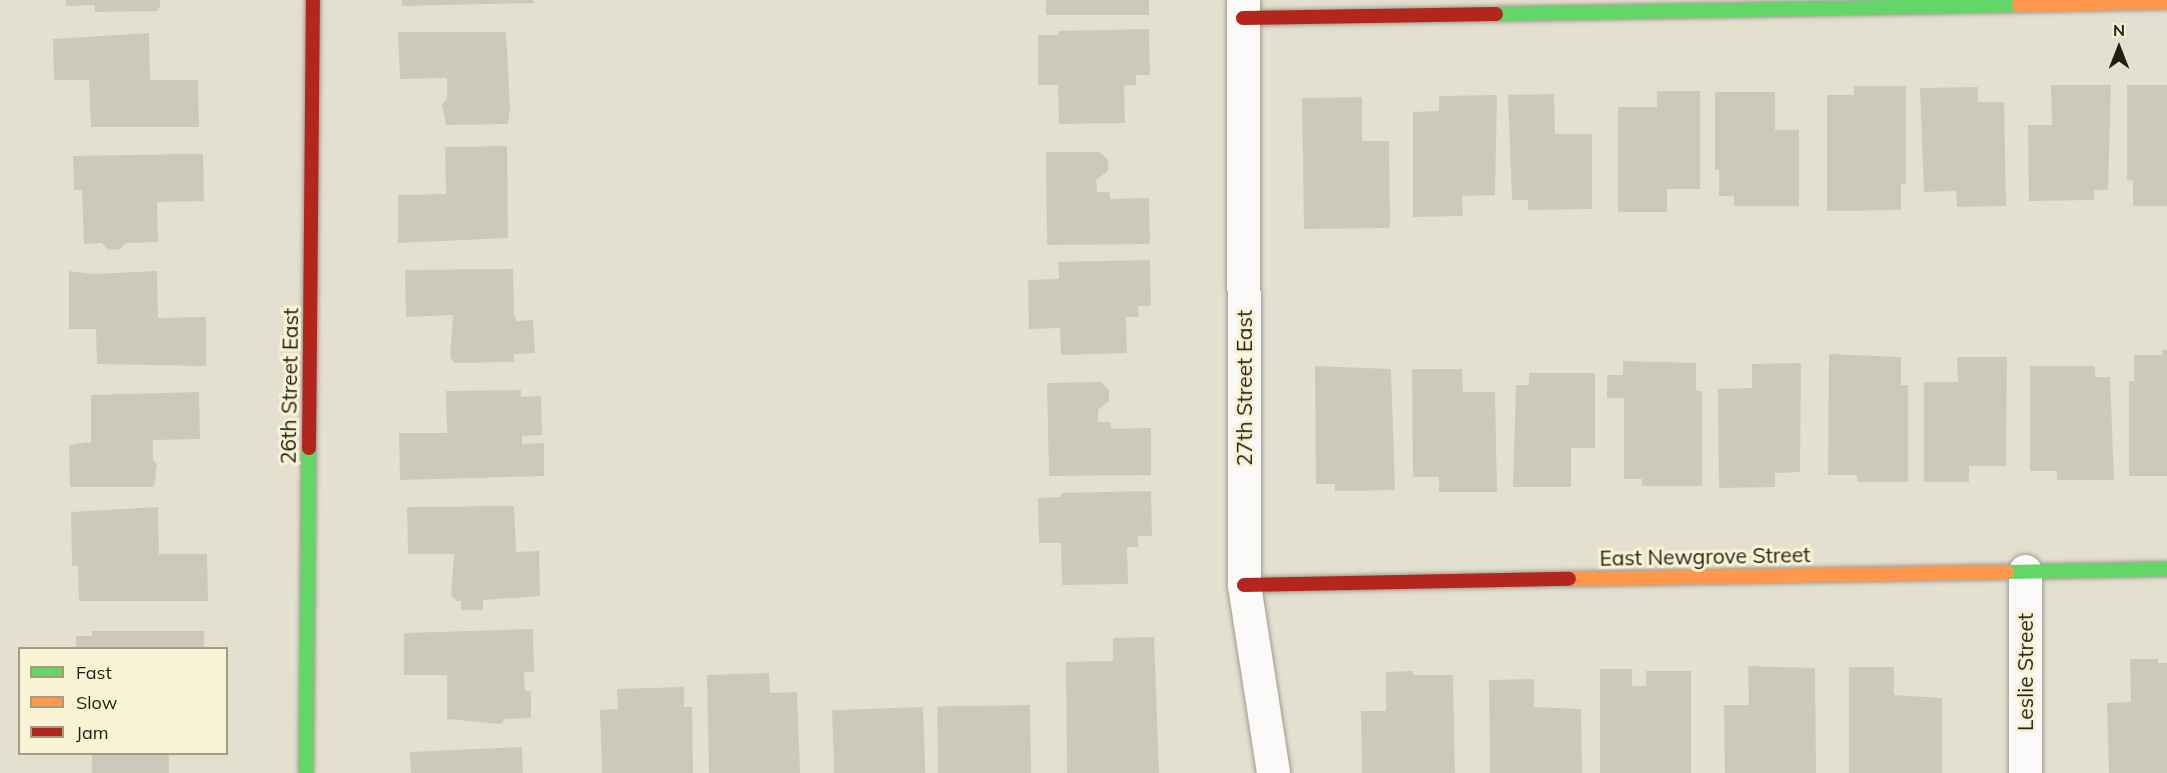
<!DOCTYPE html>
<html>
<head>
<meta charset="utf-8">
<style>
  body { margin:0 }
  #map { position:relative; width:2167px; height:773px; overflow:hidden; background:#e4e0d0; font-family:Mulish,sans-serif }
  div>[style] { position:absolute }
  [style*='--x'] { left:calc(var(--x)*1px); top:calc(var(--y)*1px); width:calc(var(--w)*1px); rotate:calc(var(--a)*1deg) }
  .building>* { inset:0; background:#cdc8bc; transform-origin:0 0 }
  .roads { filter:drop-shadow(0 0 2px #a09c90) drop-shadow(0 0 2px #a09c90) }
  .street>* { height:33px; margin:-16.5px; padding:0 16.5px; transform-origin:16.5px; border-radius:16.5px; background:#fbfaf8 }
  .fast>* { height:14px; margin:-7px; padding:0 7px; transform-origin:7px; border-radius:7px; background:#63d668 }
  .slow>* { height:14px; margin:-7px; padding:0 7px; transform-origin:7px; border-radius:7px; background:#ff974d }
  .jam>* { height:14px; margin:-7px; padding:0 7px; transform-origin:7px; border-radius:7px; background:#b3261e }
  span { translate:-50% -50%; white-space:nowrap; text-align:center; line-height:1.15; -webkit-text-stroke:6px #faf2d5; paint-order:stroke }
  .street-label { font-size:21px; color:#211e14 }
  .legend { position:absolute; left:18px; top:647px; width:210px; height:108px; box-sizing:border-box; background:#faf2d5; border:2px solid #a39d88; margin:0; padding:8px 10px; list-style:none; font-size:18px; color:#211e14 }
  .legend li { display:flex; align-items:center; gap:12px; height:30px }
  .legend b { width:30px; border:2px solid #a39d88 }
  .north { position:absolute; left:2089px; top:18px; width:60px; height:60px; -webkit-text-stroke:4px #faf2d5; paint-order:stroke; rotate:0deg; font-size:16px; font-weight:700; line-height:24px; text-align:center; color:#211e14 }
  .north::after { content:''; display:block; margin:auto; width:21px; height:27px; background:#211e14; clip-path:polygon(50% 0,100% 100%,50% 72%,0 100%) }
</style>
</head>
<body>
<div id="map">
  <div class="building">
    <i style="clip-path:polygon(66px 0,160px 0,160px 6px,157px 11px,95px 12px,95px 5px,66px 6px)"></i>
    <i style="clip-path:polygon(402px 0,534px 0,534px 3px,402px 6px)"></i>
    <i style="left:1046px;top:0;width:103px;height:15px"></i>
    <i style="clip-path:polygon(1149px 29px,1150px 75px,1136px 75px,1136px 85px,1124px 86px,1125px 123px,1059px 124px,1058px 85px,1038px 85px,1038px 35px,1058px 35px,1058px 31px)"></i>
    <i style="clip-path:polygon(398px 32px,506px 32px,510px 107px,508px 124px,446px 125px,442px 104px,447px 99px,447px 78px,400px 79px)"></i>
    <i style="clip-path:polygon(149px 33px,150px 80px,198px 80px,199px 127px,91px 127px,89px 80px,54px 80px,53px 39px)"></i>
    <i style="clip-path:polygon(2051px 85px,2111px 85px,2108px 190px,2094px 190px,2094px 200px,2029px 201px,2028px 125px,2052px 125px)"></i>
    <i style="clip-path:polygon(2127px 85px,2167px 85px,2167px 206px,2133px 206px,2133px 180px,2127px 181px)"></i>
    <i style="clip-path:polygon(1854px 86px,1906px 86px,1906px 184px,1901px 184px,1901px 210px,1827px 211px,1827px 95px,1854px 95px)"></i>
    <i style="clip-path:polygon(1978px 87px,1978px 102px,2004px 102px,2006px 206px,1957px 207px,1956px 191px,1924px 192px,1920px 88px)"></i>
    <i style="clip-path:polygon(1657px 91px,1700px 91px,1700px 189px,1667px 189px,1667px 212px,1618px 212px,1618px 107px,1657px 107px)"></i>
    <i style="clip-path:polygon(1715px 92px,1775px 92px,1775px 130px,1799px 130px,1799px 206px,1734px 206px,1734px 196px,1719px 196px,1719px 169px,1715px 170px)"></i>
    <i style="clip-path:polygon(1554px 94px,1555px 134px,1592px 134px,1592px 209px,1528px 210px,1528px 200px,1512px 200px,1508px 95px)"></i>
    <i style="clip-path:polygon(1497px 95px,1495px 195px,1462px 196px,1463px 216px,1413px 217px,1413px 112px,1439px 111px,1439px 96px)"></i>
    <i style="clip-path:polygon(1362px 97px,1362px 141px,1389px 141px,1390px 228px,1304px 229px,1302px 98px)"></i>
    <i style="clip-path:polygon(507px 146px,508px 238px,398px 243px,398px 195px,446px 194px,445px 147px)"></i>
    <i style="clip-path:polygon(1046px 152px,1099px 152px,1108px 160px,1108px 171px,1096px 180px,1097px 192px,1110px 192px,1110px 199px,1149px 198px,1150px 244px,1047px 245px)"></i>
    <i style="clip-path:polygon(186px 154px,203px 154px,204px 201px,157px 202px,158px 242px,125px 243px,121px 249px,108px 250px,102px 243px,84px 244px,82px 190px,74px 190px,73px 156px)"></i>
    <i style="clip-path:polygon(1150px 260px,1151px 306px,1138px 306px,1139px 317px,1126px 317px,1127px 353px,1061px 355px,1060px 328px,1029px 329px,1028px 280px,1059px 279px,1058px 262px)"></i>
    <i style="clip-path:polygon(513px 269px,514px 314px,517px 321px,533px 320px,535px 353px,514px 354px,514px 362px,454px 363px,450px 357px,453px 315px,406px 317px,405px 270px)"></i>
    <i style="clip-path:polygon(69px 271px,95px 274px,157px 271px,158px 318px,206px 317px,206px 366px,97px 364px,96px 329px,69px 329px)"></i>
    <i style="clip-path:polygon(2162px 350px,2167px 350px,2167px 476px,2129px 476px,2129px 381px,2134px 381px,2134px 355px,2162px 355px)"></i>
    <i style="clip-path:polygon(1829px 354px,1901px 357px,1901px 385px,1908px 385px,1908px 482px,1857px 482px,1857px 475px,1828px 475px)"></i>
    <i style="clip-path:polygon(1957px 357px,2007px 357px,2006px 466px,1969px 466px,1969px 482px,1924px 482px,1924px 382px,1958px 382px)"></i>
    <i style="clip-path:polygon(1623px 361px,1696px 363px,1696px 391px,1702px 391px,1702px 486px,1642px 486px,1642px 479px,1624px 479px,1624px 398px,1607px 398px,1607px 375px,1623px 375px)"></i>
    <i style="clip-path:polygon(1801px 363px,1800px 472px,1775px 473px,1775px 487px,1719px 488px,1718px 389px,1752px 388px,1752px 364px)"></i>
    <i style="clip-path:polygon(1315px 366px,1391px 369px,1395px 490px,1335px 491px,1335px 484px,1316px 484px)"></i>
    <i style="clip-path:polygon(2030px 366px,2095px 366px,2095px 377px,2110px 377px,2114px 480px,2057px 480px,2057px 471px,2030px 471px)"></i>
    <i style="clip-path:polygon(1412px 369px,1462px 369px,1463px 392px,1495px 392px,1497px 492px,1439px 492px,1439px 477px,1413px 477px)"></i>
    <i style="clip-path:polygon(1529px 373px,1595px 373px,1595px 448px,1571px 448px,1571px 487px,1513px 487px,1516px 385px,1529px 385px)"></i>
    <i style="clip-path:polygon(1101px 382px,1109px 390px,1109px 401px,1098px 410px,1098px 422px,1111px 422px,1111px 429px,1151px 428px,1151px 475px,1049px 476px,1047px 383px)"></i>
    <i style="clip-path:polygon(521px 390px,521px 397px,541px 396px,542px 435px,522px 436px,522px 444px,544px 443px,544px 476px,400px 480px,399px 433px,447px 433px,446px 391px)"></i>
    <i style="clip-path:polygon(199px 392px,200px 439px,153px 440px,153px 460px,157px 464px,154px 487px,70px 487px,69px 445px,91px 442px,91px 395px)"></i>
    <i style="clip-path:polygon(1151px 491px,1152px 536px,1138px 536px,1138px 547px,1127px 547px,1128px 584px,1062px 585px,1061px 543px,1039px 543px,1038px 498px,1061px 497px,1061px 493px)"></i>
    <i style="clip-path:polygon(514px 506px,516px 552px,539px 551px,540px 596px,483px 600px,483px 610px,461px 610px,461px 601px,456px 601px,451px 595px,454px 554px,408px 554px,407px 507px)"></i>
    <i style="clip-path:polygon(158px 507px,159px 554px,207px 554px,208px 601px,79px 601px,78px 566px,72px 566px,71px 512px)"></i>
    <i style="clip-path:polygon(533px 629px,534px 672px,524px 672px,525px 691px,531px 691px,531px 718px,505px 719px,501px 724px,447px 719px,447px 675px,404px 675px,404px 633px)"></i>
    <i style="clip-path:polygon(92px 631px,204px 631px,204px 648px,76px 648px,76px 636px,92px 636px)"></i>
    <i style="clip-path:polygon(1154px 637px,1159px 773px,1067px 773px,1066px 662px,1113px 661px,1113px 638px)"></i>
    <i style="clip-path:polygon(2130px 659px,2158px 659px,2158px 663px,2167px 663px,2167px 773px,2109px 773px,2107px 703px,2131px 702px)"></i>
    <i style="clip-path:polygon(1748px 666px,1815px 668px,1816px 773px,1725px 773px,1724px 705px,1749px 705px)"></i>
    <i style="clip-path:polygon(1849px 667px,1894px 667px,1894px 695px,1942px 698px,1942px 773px,1849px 773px)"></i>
    <i style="clip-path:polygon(1600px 669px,1632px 669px,1632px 686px,1646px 686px,1646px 671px,1691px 671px,1691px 773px,1600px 773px)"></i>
    <i style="clip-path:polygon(1413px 671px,1414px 675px,1453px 675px,1455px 773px,1362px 773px,1361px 711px,1386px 711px,1386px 672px)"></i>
    <i style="clip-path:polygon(769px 673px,770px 693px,797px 692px,800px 773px,709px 773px,707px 675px)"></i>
    <i style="clip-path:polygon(1534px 679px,1534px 707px,1581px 709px,1582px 773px,1490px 773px,1489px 680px)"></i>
    <i style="clip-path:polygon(684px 687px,684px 707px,692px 707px,693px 773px,602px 773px,600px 710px,618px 709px,617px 689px)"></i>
    <i style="left:1030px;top:705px;width:68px;height:93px;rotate:89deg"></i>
    <i style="left:923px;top:707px;width:66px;height:91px;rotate:88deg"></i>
    <i style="clip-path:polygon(522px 747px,523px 773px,411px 773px,410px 752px)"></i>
    <i style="left:92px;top:754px;width:77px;height:19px"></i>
  </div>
  <div class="roads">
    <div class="street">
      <i style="--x:1243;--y:0;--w:585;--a:89.9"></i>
      <i style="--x:1244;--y:585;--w:190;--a:81.2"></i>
      <i style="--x:2025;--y:773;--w:202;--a:-90"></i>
    </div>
    <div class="fast">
      <i style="--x:1496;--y:14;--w:523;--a:-0.99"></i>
      <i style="--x:2007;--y:572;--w:160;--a:-1.1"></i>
      <i style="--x:306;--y:773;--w:325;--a:-89.5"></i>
    </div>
    <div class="slow">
      <i style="--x:2019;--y:5;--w:148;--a:-1.2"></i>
      <i style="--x:1569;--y:579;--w:438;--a:-0.9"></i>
    </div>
    <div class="jam">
      <i style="--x:1243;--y:18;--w:253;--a:-0.9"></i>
      <i style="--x:309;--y:448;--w:448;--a:-89.5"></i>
      <i style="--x:1244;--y:585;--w:325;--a:-1.1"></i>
    </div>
  </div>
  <div class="street-label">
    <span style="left:289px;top:386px;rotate:-89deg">26th Street East</span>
    <span style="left:1244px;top:388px;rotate:-90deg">27th Street East</span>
    <span style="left:1705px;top:556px;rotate:-1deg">East Newgrove Street</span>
    <span style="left:2025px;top:672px;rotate:-90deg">Leslie Street</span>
  </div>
  <ul class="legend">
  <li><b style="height:8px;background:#63d668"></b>Fast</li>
  <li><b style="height:8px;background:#ff974d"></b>Slow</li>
  <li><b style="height:8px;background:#b3261e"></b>Jam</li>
  </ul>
  <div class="north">N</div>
</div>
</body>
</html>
